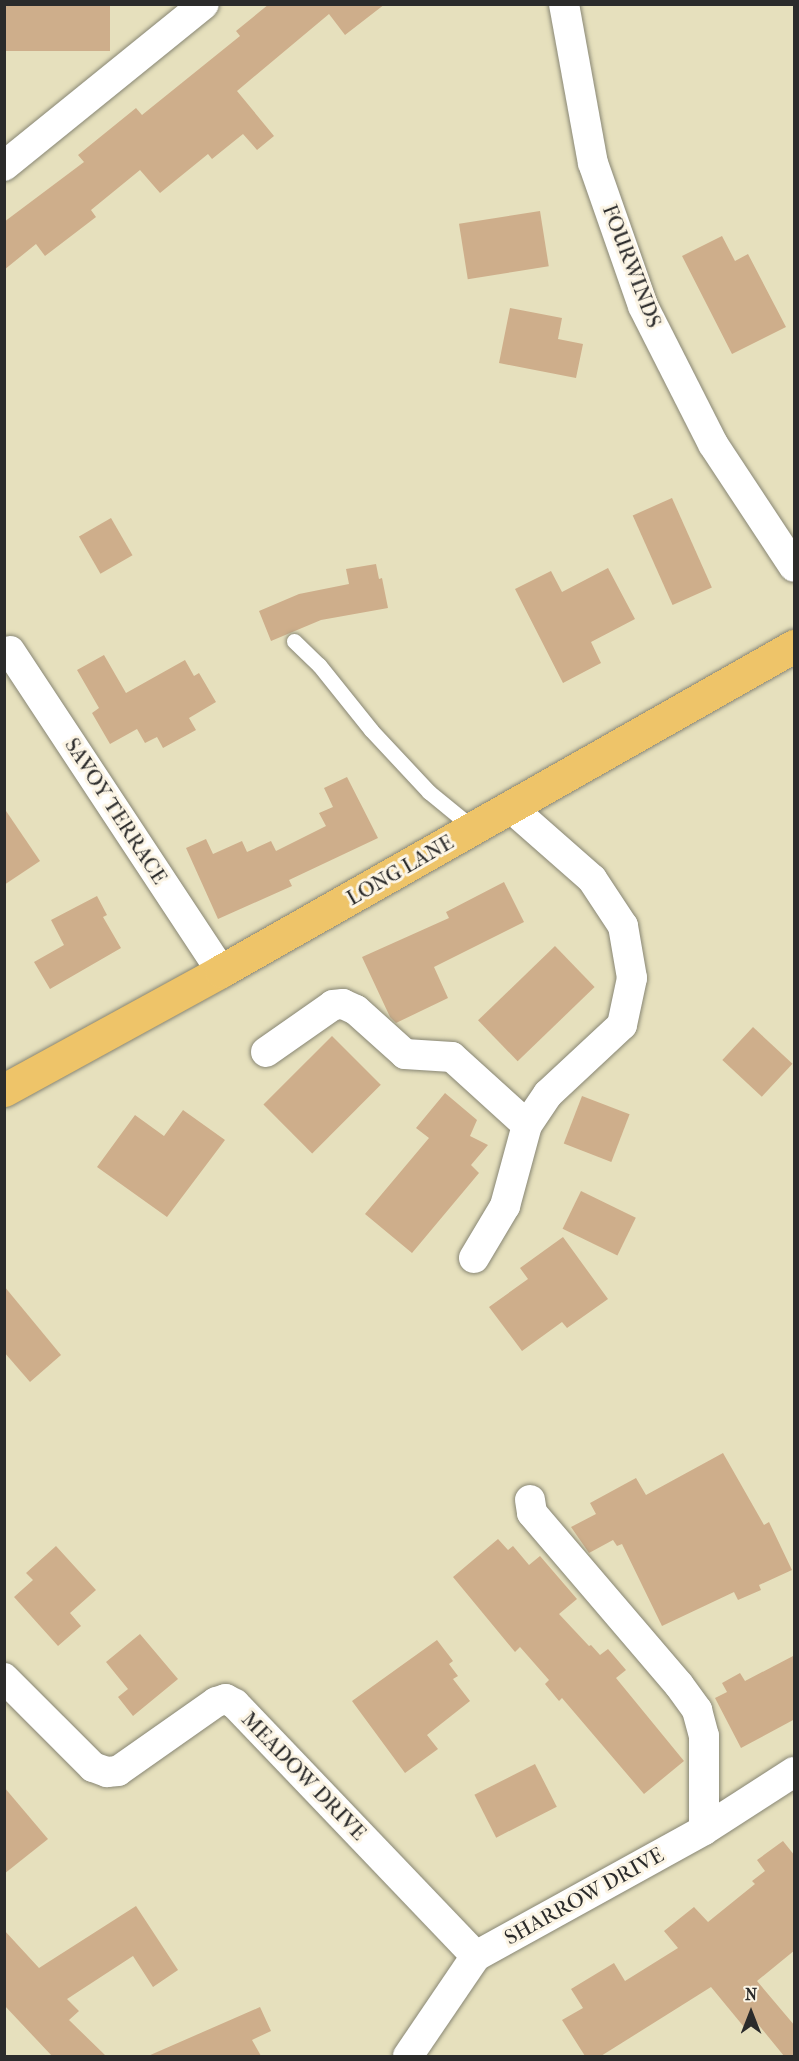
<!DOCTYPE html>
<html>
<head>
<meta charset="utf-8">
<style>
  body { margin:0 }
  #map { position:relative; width:799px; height:2061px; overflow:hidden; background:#e6e0bd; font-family:"IM FELL French Canon",serif }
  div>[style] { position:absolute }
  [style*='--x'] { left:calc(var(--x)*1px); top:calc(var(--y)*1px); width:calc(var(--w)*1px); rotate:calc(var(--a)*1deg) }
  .building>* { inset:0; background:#ceae8b; transform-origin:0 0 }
  .roads { filter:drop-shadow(0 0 2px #888674) drop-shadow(0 0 2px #888674) }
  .lane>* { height:15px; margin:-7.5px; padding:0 7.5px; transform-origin:7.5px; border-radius:7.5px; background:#fff }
  .street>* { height:30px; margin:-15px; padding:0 15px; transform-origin:15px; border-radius:15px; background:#fff }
  .primary>* { height:33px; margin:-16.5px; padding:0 16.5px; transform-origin:16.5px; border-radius:16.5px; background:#eec469 }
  span { translate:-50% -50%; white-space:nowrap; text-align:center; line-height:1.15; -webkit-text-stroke:6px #fcf5e5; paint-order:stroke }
  .street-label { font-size:21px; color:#2b2b2b }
  .frame { position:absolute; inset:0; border:6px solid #2b2b2b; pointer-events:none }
  .north { position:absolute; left:721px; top:1983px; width:60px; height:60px; -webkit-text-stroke:4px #fcf5e5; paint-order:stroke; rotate:0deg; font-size:16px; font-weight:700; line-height:24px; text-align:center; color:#2b2b2b }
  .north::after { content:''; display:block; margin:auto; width:21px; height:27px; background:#2b2b2b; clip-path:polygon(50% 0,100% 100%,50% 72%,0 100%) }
</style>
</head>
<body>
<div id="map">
  <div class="building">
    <i style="left:4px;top:4px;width:106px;height:47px"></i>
    <i style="clip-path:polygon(269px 4px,385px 4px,345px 35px,329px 14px,237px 91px,274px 136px,257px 150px,243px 134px,212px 159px,208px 154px,160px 193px,140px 170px,91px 210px,96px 217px,45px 256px,36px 244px,4px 270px,4px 222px,84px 162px,78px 155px,136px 108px,142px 115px,240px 36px,236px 31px)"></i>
    <i style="left:540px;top:211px;width:56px;height:82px;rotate:81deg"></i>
    <i style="clip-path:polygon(722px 236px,735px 261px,748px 254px,786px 327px,732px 354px,682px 256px)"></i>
    <i style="clip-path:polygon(510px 308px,562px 318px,558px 339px,583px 344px,576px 378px,499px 363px)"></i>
    <i style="left:672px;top:498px;width:98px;height:43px;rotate:66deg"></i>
    <i style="left:111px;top:518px;width:43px;height:37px;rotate:60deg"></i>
    <i style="clip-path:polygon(376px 564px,379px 579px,382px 578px,388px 608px,321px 620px,271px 641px,259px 611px,299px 594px,349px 584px,346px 569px)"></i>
    <i style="clip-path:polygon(608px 568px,635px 619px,591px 642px,601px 663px,563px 683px,515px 589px,551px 571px,562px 592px)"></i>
    <i style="clip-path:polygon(104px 655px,126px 693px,185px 660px,194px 676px,199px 673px,216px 702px,189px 718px,196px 730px,163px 748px,157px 737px,145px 743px,137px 729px,110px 744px,92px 713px,99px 708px,77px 670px)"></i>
    <i style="clip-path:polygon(347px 777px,378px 838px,289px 880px,292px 886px,218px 919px,186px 848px,206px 839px,213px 854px,242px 841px,247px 852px,271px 841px,276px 851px,326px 826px,319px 813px,333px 807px,324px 788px)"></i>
    <i style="clip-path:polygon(4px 808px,40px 861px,4px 885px)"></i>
    <i style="clip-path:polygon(504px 882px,524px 922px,434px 967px,448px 998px,396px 1023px,390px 1017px,362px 957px,449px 918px,446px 912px)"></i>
    <i style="clip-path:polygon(97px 896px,107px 915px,103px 917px,121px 948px,50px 989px,34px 962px,64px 945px,51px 920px)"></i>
    <i style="left:555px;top:946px;width:57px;height:107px;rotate:46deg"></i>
    <i style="left:753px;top:1027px;width:54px;height:45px;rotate:43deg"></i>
    <i style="left:332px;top:1036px;width:69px;height:97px;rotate:45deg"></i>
    <i style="clip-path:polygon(445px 1093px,477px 1120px,470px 1136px,488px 1145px,471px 1165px,479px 1173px,412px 1253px,365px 1214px,429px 1138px,416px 1128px)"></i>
    <i style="left:582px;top:1096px;width:51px;height:51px;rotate:21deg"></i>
    <i style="clip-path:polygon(183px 1110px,225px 1140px,167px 1217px,97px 1167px,135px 1115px,164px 1136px)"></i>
    <i style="left:581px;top:1191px;width:61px;height:42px;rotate:26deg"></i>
    <i style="clip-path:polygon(563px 1237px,608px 1299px,567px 1328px,562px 1322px,522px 1351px,489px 1307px,528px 1279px,520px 1268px)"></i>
    <i style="clip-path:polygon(4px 1286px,61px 1355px,30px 1382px,4px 1352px)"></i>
    <i style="clip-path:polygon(723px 1453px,764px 1525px,769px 1522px,792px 1570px,759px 1585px,761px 1590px,738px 1600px,734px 1592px,662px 1626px,622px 1544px,617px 1546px,613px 1540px,589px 1553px,571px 1527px,596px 1514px,590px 1503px,636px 1478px,646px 1495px)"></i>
    <i style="clip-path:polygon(498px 1539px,508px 1550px,513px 1546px,529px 1565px,540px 1556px,577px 1599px,559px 1614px,589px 1646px,591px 1645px,600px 1655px,608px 1649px,626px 1670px,616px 1678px,684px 1761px,644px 1794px,562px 1698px,559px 1701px,545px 1684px,549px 1680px,520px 1647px,515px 1652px,453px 1577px)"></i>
    <i style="clip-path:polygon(56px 1546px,96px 1590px,70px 1613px,81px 1626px,58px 1646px,14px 1597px,33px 1580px,26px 1573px)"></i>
    <i style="clip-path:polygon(140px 1634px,178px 1679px,133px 1716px,118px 1697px,128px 1689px,106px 1662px)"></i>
    <i style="clip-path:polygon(437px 1640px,453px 1661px,449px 1664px,458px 1676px,453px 1679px,470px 1701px,427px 1735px,438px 1749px,405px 1773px,352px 1701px)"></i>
    <i style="clip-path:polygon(795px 1655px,795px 1719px,741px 1748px,715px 1698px,727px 1692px,722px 1683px,740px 1673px,745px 1681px)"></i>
    <i style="left:535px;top:1764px;width:48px;height:68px;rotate:63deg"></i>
    <i style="clip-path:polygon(4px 1787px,48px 1839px,4px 1874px)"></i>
    <i style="clip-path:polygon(783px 1841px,795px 1856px,795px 1950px,757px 1981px,795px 2026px,795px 2056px,784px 2056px,753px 2018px,744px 2027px,711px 1987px,601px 2056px,585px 2056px,562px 2020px,583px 2008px,571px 1989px,614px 1963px,625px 1981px,678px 1948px,664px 1931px,694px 1907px,708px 1922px,755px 1884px,752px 1881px,765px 1871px,757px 1860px)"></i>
    <i style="clip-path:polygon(136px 1906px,178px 1970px,153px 1987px,133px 1956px,67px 1999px,79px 2011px,69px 2020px,106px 2056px,52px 2056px,4px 2005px,4px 1930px,39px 1968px)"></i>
    <i style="clip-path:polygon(260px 2007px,271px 2031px,252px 2040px,261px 2056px,148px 2056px)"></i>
  </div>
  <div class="roads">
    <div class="lane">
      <i style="--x:294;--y:641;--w:35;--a:44"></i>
      <i style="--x:319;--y:665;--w:83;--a:51.3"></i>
      <i style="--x:371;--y:730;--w:85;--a:46.9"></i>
      <i style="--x:429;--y:792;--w:57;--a:39.3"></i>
    </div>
    <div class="street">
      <i style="--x:564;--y:4;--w:162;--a:79.7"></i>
      <i style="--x:593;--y:163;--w:151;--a:70.7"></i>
      <i style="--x:643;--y:306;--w:155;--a:63.1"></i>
      <i style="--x:713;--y:444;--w:147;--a:56.6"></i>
      <i style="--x:4;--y:166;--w:257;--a:-39"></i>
      <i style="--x:10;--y:651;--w:383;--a:56.6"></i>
      <i style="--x:266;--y:1052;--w:82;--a:-35"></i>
      <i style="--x:333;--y:1005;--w:10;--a:-6"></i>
      <i style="--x:343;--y:1004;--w:14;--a:25"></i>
      <i style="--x:356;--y:1010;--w:66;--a:41.9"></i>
      <i style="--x:405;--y:1054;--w:47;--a:3.7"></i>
      <i style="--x:452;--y:1057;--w:101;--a:42.2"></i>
      <i style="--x:474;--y:1258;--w:61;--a:-59.2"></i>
      <i style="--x:505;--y:1206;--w:84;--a:-74.8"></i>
      <i style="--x:527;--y:1125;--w:37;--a:-56"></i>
      <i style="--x:548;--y:1094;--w:101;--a:-43"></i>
      <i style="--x:622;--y:1025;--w:48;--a:-78"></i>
      <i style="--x:632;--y:978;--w:53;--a:-99.8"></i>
      <i style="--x:623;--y:926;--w:56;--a:-123.4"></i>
      <i style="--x:592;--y:879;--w:109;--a:-138.7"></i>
      <i style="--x:530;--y:1500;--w:13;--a:81"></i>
      <i style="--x:532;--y:1513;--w:226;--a:49.5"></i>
      <i style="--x:679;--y:1685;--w:31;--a:54"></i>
      <i style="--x:697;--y:1710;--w:27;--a:75"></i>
      <i style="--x:704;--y:1736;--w:94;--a:90"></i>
      <i style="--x:4;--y:1678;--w:126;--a:45"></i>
      <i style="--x:93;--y:1767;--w:15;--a:20"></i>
      <i style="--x:107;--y:1772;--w:11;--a:-5"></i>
      <i style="--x:118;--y:1771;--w:120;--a:-35.1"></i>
      <i style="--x:216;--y:1702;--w:10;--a:-17"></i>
      <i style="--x:226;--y:1699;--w:10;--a:29"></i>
      <i style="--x:235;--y:1704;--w:349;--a:46.3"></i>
      <i style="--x:408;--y:2056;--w:121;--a:-55.8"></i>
      <i style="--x:476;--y:1956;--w:260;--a:-28.9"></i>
      <i style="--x:704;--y:1830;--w:107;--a:-32.8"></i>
    </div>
    <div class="primary">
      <i style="--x:4;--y:1090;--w:247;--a:-28.7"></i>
      <i style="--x:221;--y:971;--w:659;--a:-29.56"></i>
    </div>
  </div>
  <div class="street-label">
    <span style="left:632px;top:266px;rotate:69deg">FOURWINDS</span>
    <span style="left:116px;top:811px;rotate:57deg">SAVOY TERRACE</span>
    <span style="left:400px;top:870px;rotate:-30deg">LONG LANE</span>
    <span style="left:304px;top:1776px;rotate:46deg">MEADOW DRIVE</span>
    <span style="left:584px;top:1896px;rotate:-29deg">SHARROW DRIVE</span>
  </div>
  <div class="frame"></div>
  <div class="north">N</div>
</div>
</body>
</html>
